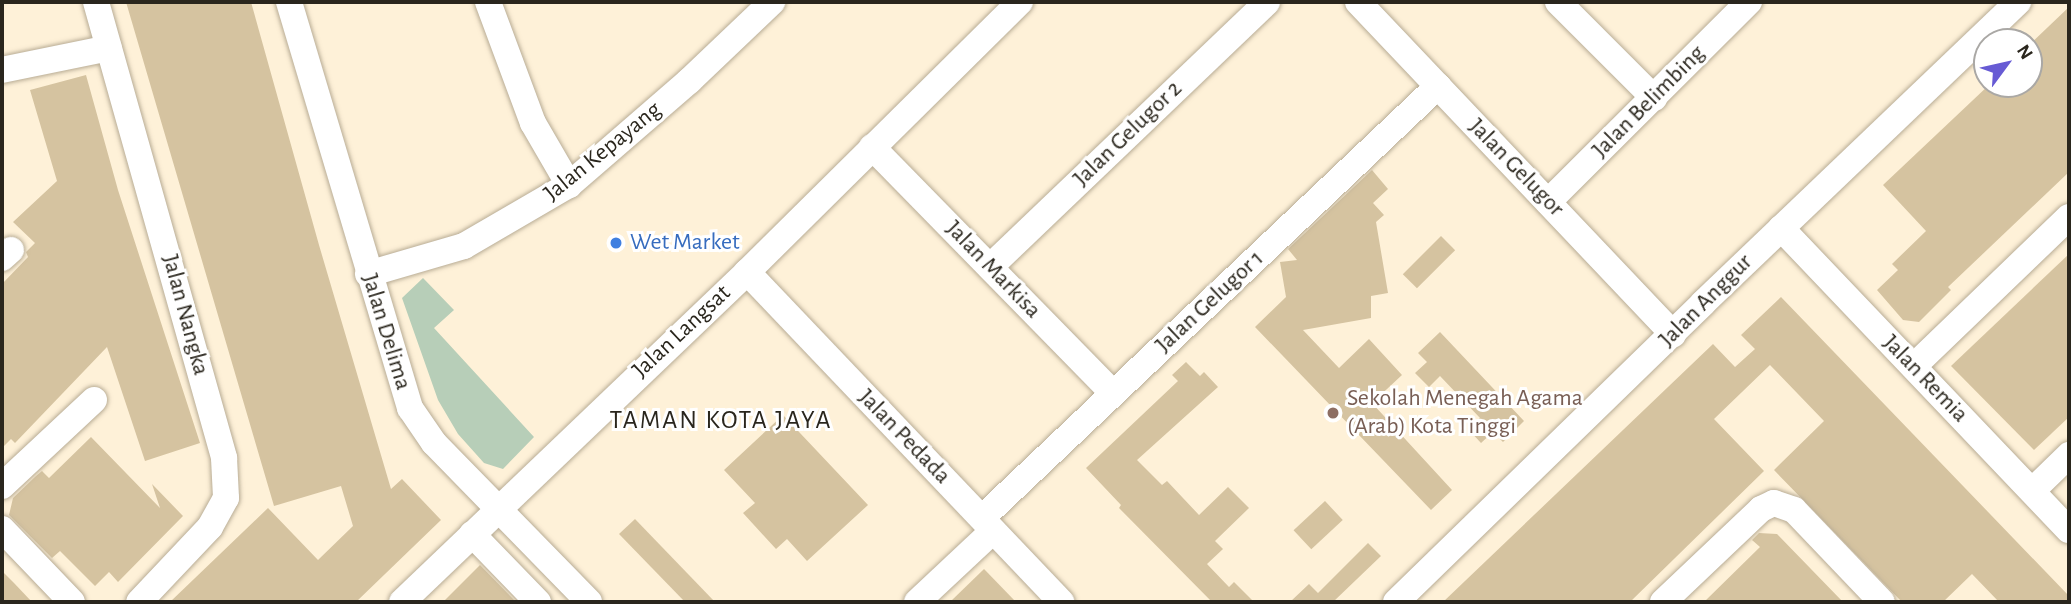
<!DOCTYPE html>
<html>
<head>
<meta charset="utf-8">
<style>
  body { margin:0 }
  #map { position:relative; width:2071px; height:604px; overflow:hidden; background:#fef1d8; font-family:"Alegreya Sans",sans-serif }
  div>[style] { position:absolute }
  [style*='--x'] { left:calc(var(--x)*1px); top:calc(var(--y)*1px); width:calc(var(--w)*1px); rotate:calc(var(--a)*1deg) }
  .green>* { inset:0; background:#b7ceb8 }
  .building>* { inset:0; background:#d5c3a0; transform-origin:0 0 }
  .roads { filter:drop-shadow(0 0 2px #b8ac95) drop-shadow(0 0 2px #b8ac95) }
  .minor>* { height:26px; margin:-13px; padding:0 13px; transform-origin:13px; border-radius:13px; background:#fff }
  .dots>* { width:19px; height:19px; translate:-50% -50%; box-sizing:border-box; border:4px solid #fff; border-radius:50% }
  span { translate:-50% -50%; white-space:nowrap; text-align:center; line-height:1.15; -webkit-text-stroke:6px #fff; paint-order:stroke }
  .street-label { font-size:24px; color:#2a261d }
  .shop-label { font-size:24px; color:#366cbe }
  .left { translate:0 -50%; text-align:left }
  .education-label { font-size:24px; color:#785e54 }
  .neighbourhood-label { font-size:26px; color:#2a261d; letter-spacing:2px }
  .frame { position:absolute; inset:0; border:4px solid #2a261d; pointer-events:none }
  .north { position:absolute; left:1973px; top:28px; width:70px; height:70px; box-sizing:border-box; background:#fff; border:2px solid #aaa8a5; border-radius:50%; rotate:57deg; font-size:19px; font-weight:700; line-height:28px; text-align:center; color:#2a261d }
  .north::after { content:''; display:block; margin:auto; width:24px; height:32px; background:#675bd4; clip-path:polygon(50% 0,100% 100%,50% 72%,0 100%) }
</style>
</head>
<body>
<div id="map">
  <div class="green">
    <i style="clip-path:polygon(423px 278px,454px 310px,434px 328px,534px 437px,503px 469px,484px 463px,458px 434px,438px 400px,402px 298px)"></i>
  </div>
  <div class="building">
    <i style="clip-path:polygon(126px 2px,251px 2px,319px 245px,391px 489px,402px 479px,441px 520px,356px 602px,170px 602px,268px 508px,318px 560px,353px 526px,341px 486px,274px 506px)"></i>
    <i style="clip-path:polygon(2069px 7px,2069px 172px,1948px 287px,1951px 290px,1919px 322px,1903px 320px,1877px 290px,1898px 270px,1892px 264px,1926px 231px,1883px 185px,1990px 84px,2029px 84px,2029px 45px)"></i>
    <i style="clip-path:polygon(86px 75px,118px 190px,200px 443px,145px 461px,107px 347px,15px 443px,11px 439px,2px 448px,2px 284px,28px 257px,26px 252px,35px 243px,13px 222px,57px 181px,30px 90px)"></i>
    <i style="clip-path:polygon(1372px 170px,1388px 189px,1373px 203px,1384px 215px,1376px 222px,1388px 293px,1371px 296px,1371px 318px,1303px 330px,1339px 368px,1369px 339px,1402px 375px,1372px 403px,1452px 490px,1431px 510px,1255px 327px,1286px 297px,1280px 262px,1297px 260px,1288px 249px)"></i>
    <i style="left:1441px;top:236px;width:20px;height:54px;rotate:45deg"></i>
    <i style="clip-path:polygon(2069px 254px,2069px 417px,2034px 450px,1951px 366px)"></i>
    <i style="clip-path:polygon(1781px 297px,2069px 596px,2069px 602px,1999px 602px,1972px 574px,1943px 602px,1902px 602px,1774px 470px,1824px 421px,1770px 365px,1714px 419px,1764px 471px,1630px 602px,1443px 602px,1713px 344px,1735px 367px,1755px 349px,1741px 335px)"></i>
    <i style="clip-path:polygon(1440px 332px,1524px 421px,1503px 442px,1493px 432px,1481px 443px,1468px 429px,1480px 418px,1440px 376px,1429px 387px,1415px 373px,1427px 362px,1418px 353px)"></i>
    <i style="clip-path:polygon(1186px 362px,1200px 376px,1204px 372px,1218px 387px,1137px 460px,1162px 485px,1167px 481px,1199px 515px,1228px 487px,1249px 508px,1215px 541px,1223px 549px,1207px 564px,1229px 587px,1234px 582px,1254px 602px,1212px 602px,1119px 508px,1121px 505px,1086px 468px,1178px 381px,1172px 375px)"></i>
    <i style="clip-path:polygon(783px 415px,868px 505px,807px 561px,787px 539px,776px 549px,743px 513px,755px 503px,724px 470px)"></i>
    <i style="clip-path:polygon(91px 437px,160px 508px,152px 484px,183px 516px,118px 582px,109px 572px,95px 586px,60px 551px,52px 558px,9px 515px,13px 498px,36px 476px,42px 471px,49px 478px)"></i>
    <i style="left:1325px;top:501px;width:26px;height:43px;rotate:47deg"></i>
    <i style="clip-path:polygon(635px 519px,715px 602px,685px 602px,619px 534px)"></i>
    <i style="clip-path:polygon(1759px 533px,1777px 534px,1843px 602px,1704px 602px,1760px 547px,1752px 540px)"></i>
    <i style="clip-path:polygon(1368px 543px,1381px 556px,1333px 602px,1290px 602px,1309px 584px,1318px 593px)"></i>
    <i style="clip-path:polygon(480px 565px,516px 602px,443px 602px)"></i>
    <i style="clip-path:polygon(984px 569px,1016px 602px,950px 602px)"></i>
    <i style="clip-path:polygon(2px 571px,14px 583px,32px 602px,2px 602px)"></i>
  </div>
  <div class="roads">
    <div class="minor">
      <i style="--x:96;--y:2;--w:474;--a:74.3"></i>
      <i style="--x:224;--y:458;--w:40;--a:87.1"></i>
      <i style="--x:226;--y:498;--w:33;--a:119"></i>
      <i style="--x:210;--y:527;--w:103;--a:133.4"></i>
      <i style="--x:289;--y:2;--w:424;--a:73.4"></i>
      <i style="--x:410;--y:408;--w:42;--a:55.6"></i>
      <i style="--x:434;--y:443;--w:222;--a:45.7"></i>
      <i style="--x:488;--y:2;--w:129;--a:69.6"></i>
      <i style="--x:533;--y:123;--w:72;--a:59.9"></i>
      <i style="--x:1358;--y:2;--w:458;--a:46.5"></i>
      <i style="--x:1558;--y:2;--w:136;--a:45"></i>
      <i style="--x:2;--y:70;--w:109;--a:-11.6"></i>
      <i style="--x:872;--y:147;--w:344;--a:45.6"></i>
      <i style="--x:1548;--y:202;--w:284;--a:-44.9"></i>
      <i style="--x:1781;--y:228;--w:417;--a:46.4"></i>
      <i style="--x:2;--y:258;--w:12;--a:-42"></i>
      <i style="--x:990;--y:267;--w:383;--a:-43.7"></i>
      <i style="--x:747;--y:272;--w:456;--a:46.4"></i>
      <i style="--x:368;--y:274;--w:100;--a:-16.3"></i>
      <i style="--x:464;--y:246;--w:121;--a:-30.2"></i>
      <i style="--x:569;--y:185;--w:159;--a:-40.9"></i>
      <i style="--x:689;--y:81;--w:115;--a:-43.6"></i>
      <i style="--x:1914;--y:366;--w:215;--a:-43.9"></i>
      <i style="--x:2;--y:486;--w:126;--a:-43.1"></i>
      <i style="--x:2032;--y:491;--w:52;--a:-44.2"></i>
      <i style="--x:982;--y:518;--w:628;--a:-43.45"></i>
      <i style="--x:2;--y:529;--w:101;--a:46.2"></i>
      <i style="--x:472;--y:534;--w:95;--a:45.9"></i>
      <i style="--x:402;--y:602;--w:477;--a:-43.7"></i>
      <i style="--x:747;--y:272;--w:384;--a:-44.7"></i>
      <i style="--x:917;--y:602;--w:104;--a:-43.1"></i>
      <i style="--x:1396;--y:602;--w:429;--a:-44.2"></i>
      <i style="--x:1703;--y:303;--w:436;--a:-43.7"></i>
      <i style="--x:1663;--y:602;--w:135;--a:-43.5"></i>
      <i style="--x:1761;--y:509;--w:14;--a:-25"></i>
      <i style="--x:1774;--y:503;--w:21;--a:19"></i>
      <i style="--x:1794;--y:510;--w:127;--a:46.3"></i>
    </div>
  </div>
  <div class="dots">
    <i style="left:616px;top:243px;background:#3f7fe0"></i>
    <i style="left:1333px;top:413px;background:#8d6e63"></i>
  </div>
  <div class="street-label">
    <span style="left:1649px;top:102px;rotate:-45deg">Jalan Belimbing</span>
    <span style="left:1128px;top:134px;rotate:-44deg">Jalan Gelugor 2</span>
    <span style="left:603px;top:152px;rotate:-39deg">Jalan Kepayang</span>
    <span style="left:1516px;top:168px;rotate:46deg">Jalan Gelugor</span>
    <span style="left:993px;top:270px;rotate:46deg">Jalan Markisa</span>
    <span style="left:1706px;top:301px;rotate:-45deg">Jalan Anggur</span>
    <span style="left:1210px;top:302px;rotate:-43deg">Jalan Gelugor 1</span>
    <span style="left:185px;top:315px;rotate:75deg">Jalan Nangka</span>
    <span style="left:386px;top:332px;rotate:73deg">Jalan Delima</span>
    <span style="left:682px;top:332px;rotate:-43deg">Jalan Langsat</span>
    <span style="left:1925px;top:379px;rotate:46deg">Jalan Remia</span>
    <span style="left:904px;top:437px;rotate:46deg">Jalan Pedada</span>
  </div>
  <div class="shop-label">
    <span class="left" style="left:630px;top:243px">Wet Market</span>
  </div>
  <div class="education-label">
    <span class="left" style="left:1347px;top:413px">Sekolah Menegah Agama<br>(Arab) Kota Tinggi</span>
  </div>
  <div class="neighbourhood-label">
    <span style="left:721px;top:421px">TAMAN KOTA JAYA</span>
  </div>
  <div class="frame"></div>
  <div class="north">N</div>
</div>
</body>
</html>
